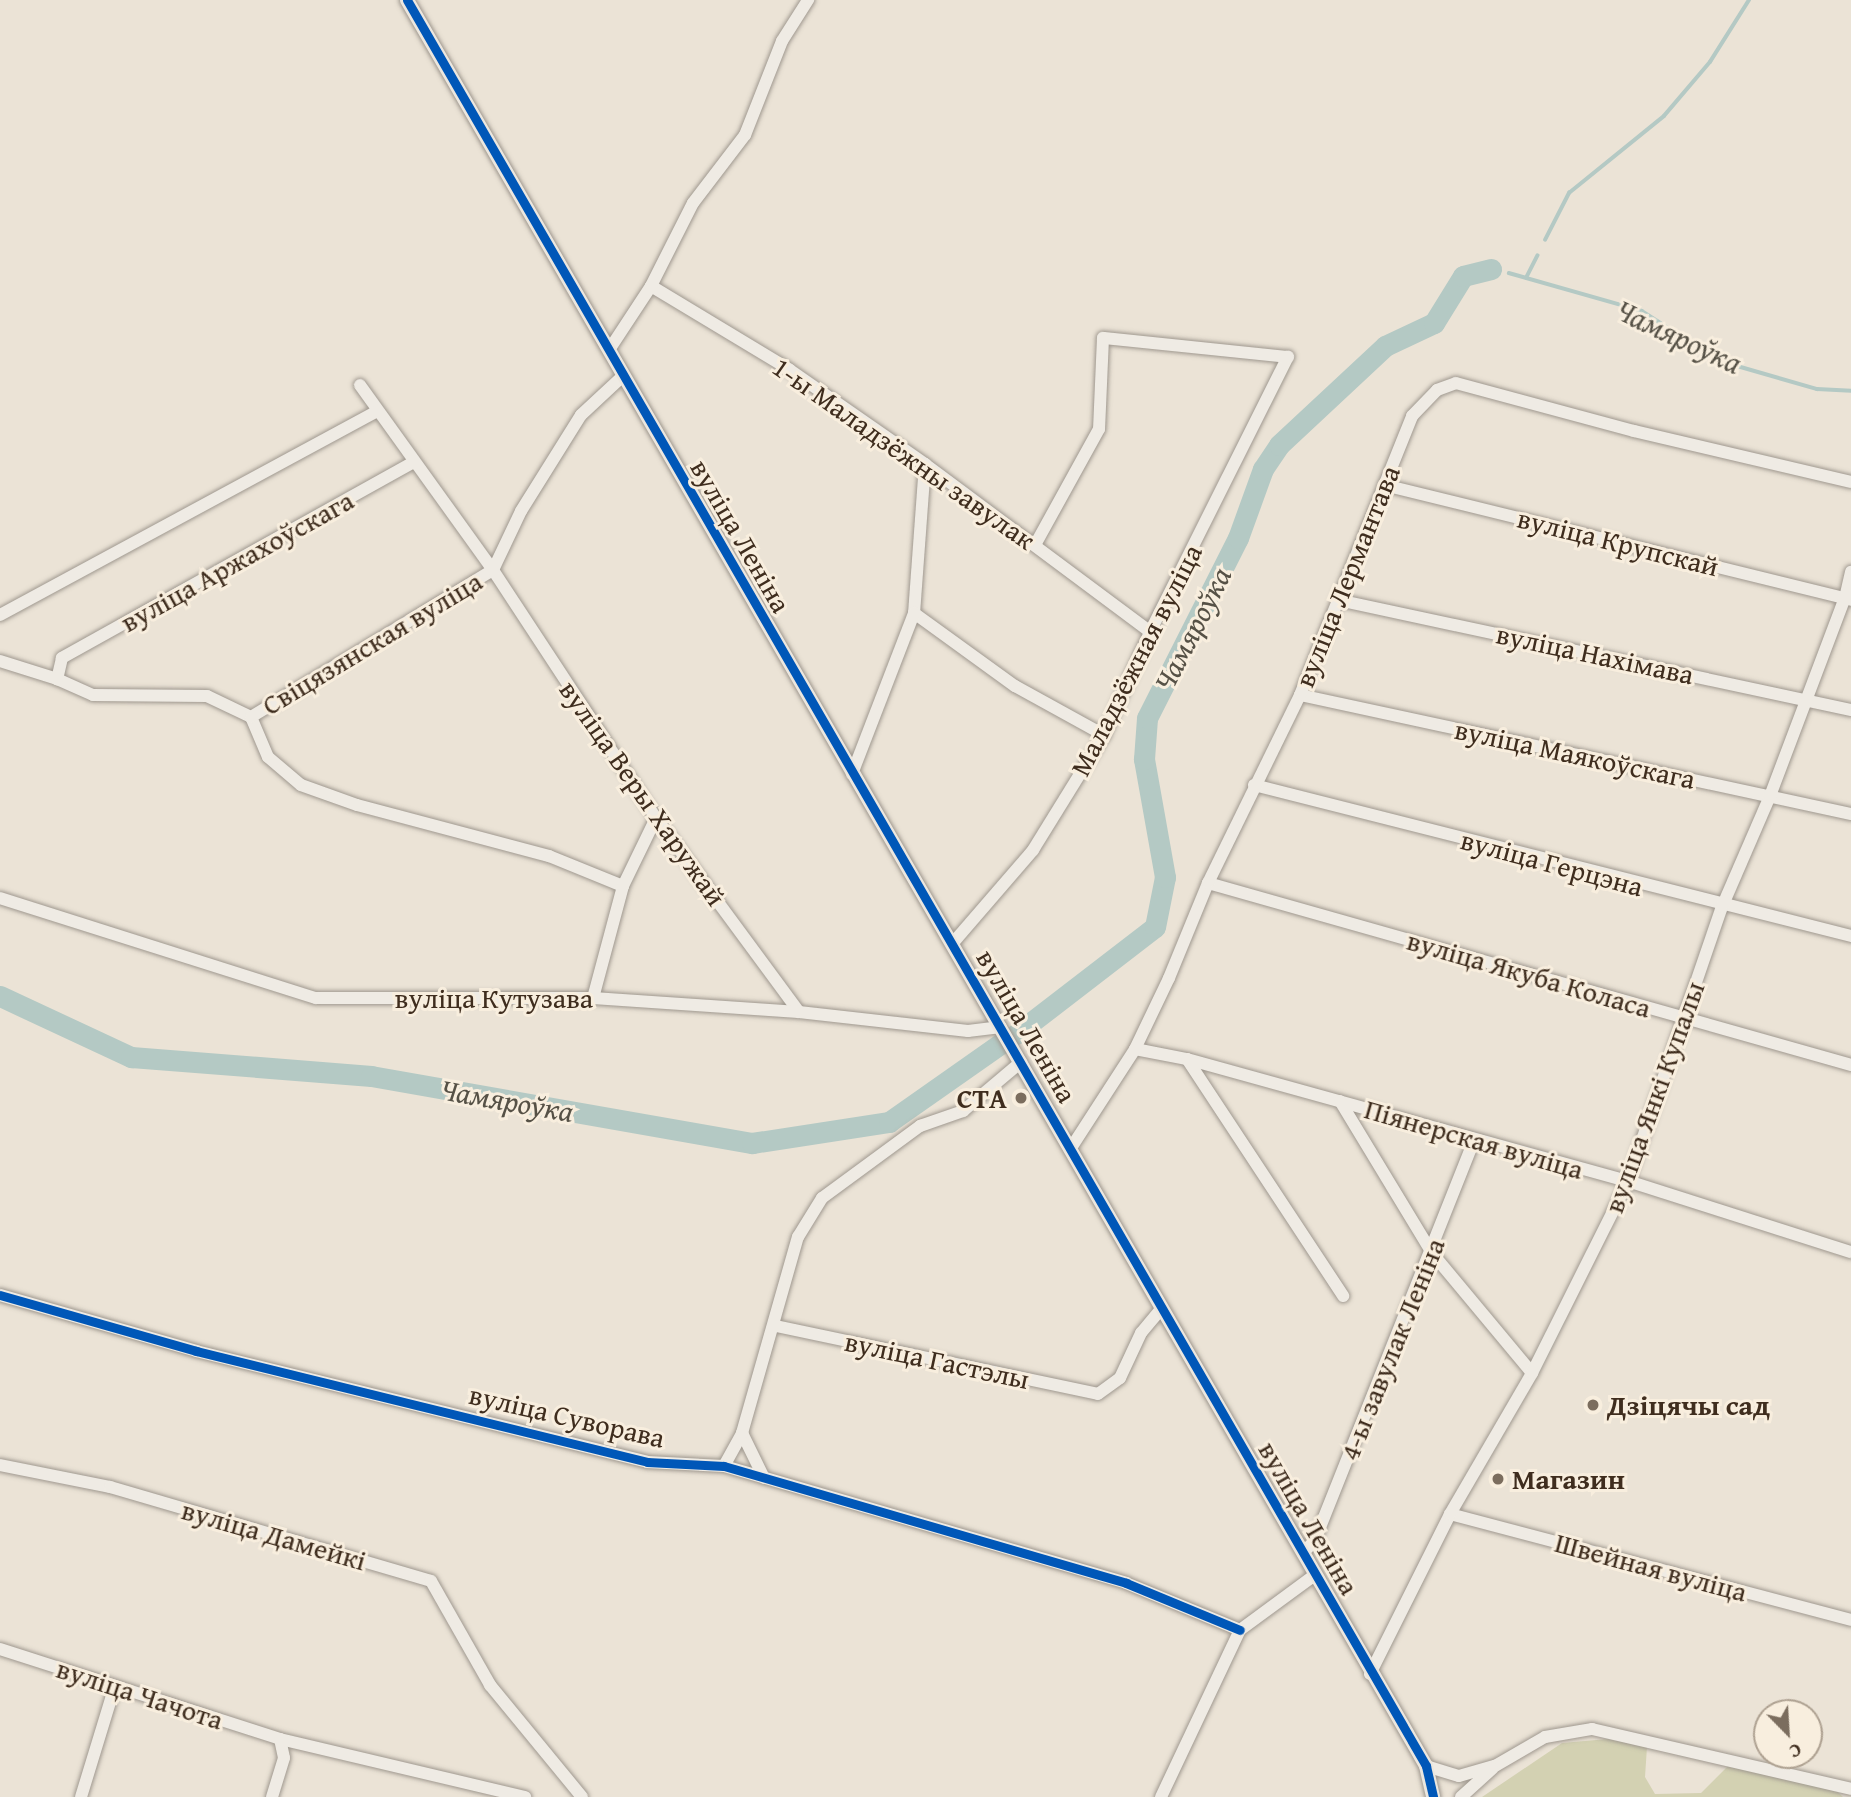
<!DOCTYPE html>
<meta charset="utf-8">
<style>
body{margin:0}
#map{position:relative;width:1851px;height:1797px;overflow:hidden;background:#ebe3d6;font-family:"Gentium Book Plus",serif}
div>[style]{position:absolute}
.green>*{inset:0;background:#d3d1b2}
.stream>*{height:3.5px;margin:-1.75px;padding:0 1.75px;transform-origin:1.75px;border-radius:1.75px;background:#b4c9c4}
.river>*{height:21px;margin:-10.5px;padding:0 10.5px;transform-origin:10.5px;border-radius:10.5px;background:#b4c9c4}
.roads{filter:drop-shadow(0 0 2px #9f988f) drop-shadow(0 0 2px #9f988f)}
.minor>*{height:12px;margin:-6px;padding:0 6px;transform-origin:6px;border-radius:6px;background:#efebe4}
.major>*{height:14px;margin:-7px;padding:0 7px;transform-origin:7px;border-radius:7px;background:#ece7df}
.cycleway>*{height:9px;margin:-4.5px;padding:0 4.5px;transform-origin:4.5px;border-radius:4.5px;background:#0057b8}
.dots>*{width:19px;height:19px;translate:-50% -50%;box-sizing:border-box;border:4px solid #f8eede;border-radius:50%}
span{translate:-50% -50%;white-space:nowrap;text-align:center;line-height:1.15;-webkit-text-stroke:6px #f8eede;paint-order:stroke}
.street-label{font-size:28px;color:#3f2d1e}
.poi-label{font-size:28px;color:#3f2d1e;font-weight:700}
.right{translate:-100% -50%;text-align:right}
.left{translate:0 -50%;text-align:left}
.water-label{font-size:30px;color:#565146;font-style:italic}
.north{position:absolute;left:1753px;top:1699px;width:70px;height:70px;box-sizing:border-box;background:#f8eede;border:2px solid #aea191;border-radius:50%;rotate:156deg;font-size:19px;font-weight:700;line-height:28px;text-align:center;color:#3f2d1e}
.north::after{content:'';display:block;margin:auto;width:24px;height:32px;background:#7b6d5e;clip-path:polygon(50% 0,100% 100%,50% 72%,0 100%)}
</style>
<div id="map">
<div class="green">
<div style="clip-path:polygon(1608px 1739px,1647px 1747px,1645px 1777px,1655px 1794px,1701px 1793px,1728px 1766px,1836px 1790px,1843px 1797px,1482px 1797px,1562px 1743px)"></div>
</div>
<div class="stream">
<div style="left:1545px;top:240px;width:53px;rotate:-62.9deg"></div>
<div style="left:1569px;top:193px;width:122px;rotate:-39deg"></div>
<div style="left:1664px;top:116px;width:71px;rotate:-49.6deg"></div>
<div style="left:1710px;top:62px;width:73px;rotate:-57.8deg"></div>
<div style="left:1509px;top:273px;width:138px;rotate:15.9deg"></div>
<div style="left:1642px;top:311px;width:93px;rotate:32.7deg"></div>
<div style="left:1720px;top:361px;width:101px;rotate:16.1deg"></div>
<div style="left:1817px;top:389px;width:34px;rotate:3deg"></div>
<div style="left:1526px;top:278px;width:25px;rotate:-63deg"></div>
</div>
<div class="river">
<div style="left:0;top:996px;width:145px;rotate:25deg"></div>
<div style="left:131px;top:1057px;width:241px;rotate:4.5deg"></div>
<div style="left:371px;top:1076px;width:387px;rotate:10deg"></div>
<div style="left:752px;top:1143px;width:139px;rotate:-8.7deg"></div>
<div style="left:889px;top:1122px;width:136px;rotate:-35.1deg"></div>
<div style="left:1016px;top:1034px;width:175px;rotate:-37.6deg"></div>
<div style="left:1155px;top:927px;width:51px;rotate:-78.7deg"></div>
<div style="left:1165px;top:877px;width:120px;rotate:-100.1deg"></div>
<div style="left:1144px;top:759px;width:41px;rotate:-85.8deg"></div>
<div style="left:1147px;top:718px;width:202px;rotate:-63.2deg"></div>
<div style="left:1238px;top:538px;width:73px;rotate:-70.1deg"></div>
<div style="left:1263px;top:469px;width:29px;rotate:-56deg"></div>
<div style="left:1279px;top:445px;width:145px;rotate:-43deg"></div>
<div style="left:1385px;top:346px;width:54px;rotate:-25.1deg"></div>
<div style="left:1434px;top:323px;width:55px;rotate:-58.3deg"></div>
<div style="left:1463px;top:276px;width:29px;rotate:-14deg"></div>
</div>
<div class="roads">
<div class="minor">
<div style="left:651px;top:286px;width:162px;rotate:31.1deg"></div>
<div style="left:790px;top:370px;width:165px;rotate:34.8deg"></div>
<div style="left:925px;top:464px;width:281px;rotate:36.7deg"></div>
<div style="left:609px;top:350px;width:77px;rotate:-56.7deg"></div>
<div style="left:651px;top:286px;width:93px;rotate:-63.2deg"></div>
<div style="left:693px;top:203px;width:86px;rotate:-52.6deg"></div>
<div style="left:745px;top:135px;width:101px;rotate:-68.5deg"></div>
<div style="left:782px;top:41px;width:49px;rotate:-57.6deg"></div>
<div style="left:360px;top:385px;width:228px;rotate:54.3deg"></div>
<div style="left:493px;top:570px;width:297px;rotate:56.7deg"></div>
<div style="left:656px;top:818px;width:241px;rotate:53.6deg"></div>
<div style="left:412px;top:463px;width:401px;rotate:150.9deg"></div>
<div style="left:62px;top:658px;width:22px;rotate:103deg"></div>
<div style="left:57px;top:679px;width:39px;rotate:24deg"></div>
<div style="left:93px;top:695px;width:114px;rotate:0.5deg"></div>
<div style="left:207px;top:696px;width:49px;rotate:25.5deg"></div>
<div style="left:251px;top:717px;width:43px;rotate:67deg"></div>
<div style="left:268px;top:757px;width:43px;rotate:40.3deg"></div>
<div style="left:301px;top:785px;width:59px;rotate:19.7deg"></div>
<div style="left:357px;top:805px;width:199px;rotate:14.9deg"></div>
<div style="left:549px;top:856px;width:80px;rotate:22.1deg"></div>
<div style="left:925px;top:464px;width:149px;rotate:94.2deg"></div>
<div style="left:914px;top:613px;width:125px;rotate:35.9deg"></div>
<div style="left:1015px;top:686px;width:102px;rotate:28.8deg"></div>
<div style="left:1384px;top:485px;width:481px;rotate:13.8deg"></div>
<div style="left:1338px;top:600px;width:525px;rotate:12.1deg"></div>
<div style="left:0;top:615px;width:429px;rotate:-28.4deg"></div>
<div style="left:0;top:661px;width:60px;rotate:17.5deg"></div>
<div style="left:1300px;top:695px;width:564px;rotate:12.19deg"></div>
<div style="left:251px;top:717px;width:283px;rotate:-31.3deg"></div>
<div style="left:493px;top:570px;width:65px;rotate:-64.6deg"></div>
<div style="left:521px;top:511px;width:113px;rotate:-58deg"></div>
<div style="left:581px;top:415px;width:57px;rotate:-42.9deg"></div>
<div style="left:852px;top:774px;width:173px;rotate:-68.9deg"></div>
<div style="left:1254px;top:785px;width:616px;rotate:14.19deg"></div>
<div style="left:1208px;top:883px;width:668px;rotate:15.8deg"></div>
<div style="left:0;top:898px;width:331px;rotate:17.6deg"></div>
<div style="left:316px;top:998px;width:277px"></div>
<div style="left:593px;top:998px;width:206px;rotate:3.9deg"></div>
<div style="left:799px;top:1012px;width:170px;rotate:6.4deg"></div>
<div style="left:968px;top:1031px;width:33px;rotate:-7deg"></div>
<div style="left:952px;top:944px;width:124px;rotate:-49.2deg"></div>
<div style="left:1033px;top:850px;width:135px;rotate:-58.3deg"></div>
<div style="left:1104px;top:735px;width:113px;rotate:-65.9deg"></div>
<div style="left:1150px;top:632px;width:308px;rotate:-63.4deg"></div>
<div style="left:1288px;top:357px;width:186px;rotate:-174.1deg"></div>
<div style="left:1103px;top:338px;width:91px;rotate:92.5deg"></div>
<div style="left:1099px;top:429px;width:132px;rotate:118.9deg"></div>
<div style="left:593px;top:998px;width:116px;rotate:-75deg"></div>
<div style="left:623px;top:886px;width:76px;rotate:-64.1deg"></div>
<div style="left:1135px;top:1049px;width:53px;rotate:10.9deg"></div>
<div style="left:1187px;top:1059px;width:458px;rotate:15.5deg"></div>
<div style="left:1628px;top:1181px;width:234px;rotate:17.7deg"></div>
<div style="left:1187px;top:1059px;width:284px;rotate:56.6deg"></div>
<div style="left:1340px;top:1101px;width:178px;rotate:58.8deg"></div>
<div style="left:1432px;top:1253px;width:156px;rotate:50.2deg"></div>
<div style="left:1071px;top:1148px;width:118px;rotate:-57.1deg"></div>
<div style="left:1135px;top:1049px;width:79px;rotate:-64.4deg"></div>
<div style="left:1169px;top:978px;width:103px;rotate:-67.7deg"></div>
<div style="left:1208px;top:883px;width:209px;rotate:-63.9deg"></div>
<div style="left:1300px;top:695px;width:301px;rotate:-68.1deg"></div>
<div style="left:1412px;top:416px;width:36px;rotate:-46deg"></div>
<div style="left:1437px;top:390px;width:20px;rotate:-20deg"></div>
<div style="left:1456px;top:383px;width:184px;rotate:15.1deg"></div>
<div style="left:1634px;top:431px;width:223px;rotate:13.2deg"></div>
<div style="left:0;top:1295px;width:204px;rotate:15.9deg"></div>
<div style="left:196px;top:1351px;width:464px;rotate:13.8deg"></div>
<div style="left:647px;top:1462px;width:77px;rotate:3deg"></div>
<div style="left:724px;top:1466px;width:419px;rotate:16.2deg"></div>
<div style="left:1126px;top:1583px;width:123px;rotate:22.4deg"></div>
<div style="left:776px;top:1326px;width:329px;rotate:11.9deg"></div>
<div style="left:1098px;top:1394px;width:27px;rotate:-36deg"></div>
<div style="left:1120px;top:1378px;width:50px;rotate:-65deg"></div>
<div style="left:1141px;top:1333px;width:33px;rotate:-50deg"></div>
<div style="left:742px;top:1433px;width:50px;rotate:63.9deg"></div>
<div style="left:0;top:1465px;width:112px;rotate:11.3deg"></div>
<div style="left:110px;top:1487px;width:334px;rotate:16.3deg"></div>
<div style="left:431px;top:1581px;width:120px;rotate:60.4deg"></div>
<div style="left:490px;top:1685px;width:145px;rotate:50.6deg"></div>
<div style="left:724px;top:1466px;width:38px;rotate:-61deg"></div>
<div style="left:742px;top:1433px;width:204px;rotate:-74.1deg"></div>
<div style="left:798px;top:1237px;width:46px;rotate:-58.4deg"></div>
<div style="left:822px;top:1198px;width:122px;rotate:-36.3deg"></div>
<div style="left:920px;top:1126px;width:46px;rotate:-19.2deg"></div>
<div style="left:963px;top:1111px;width:76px;rotate:-40.2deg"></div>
<div style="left:1450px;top:1514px;width:415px;rotate:14.8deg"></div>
<div style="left:1303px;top:1553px;width:18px;rotate:-47deg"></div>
<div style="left:1315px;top:1540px;width:430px;rotate:-68.3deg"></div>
<div style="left:0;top:1649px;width:294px;rotate:17.8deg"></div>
<div style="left:280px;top:1739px;width:19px;rotate:78deg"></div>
<div style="left:284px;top:1758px;width:41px;rotate:107.1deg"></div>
<div style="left:1370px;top:1674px;width:179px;rotate:-63.4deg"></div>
<div style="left:1450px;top:1514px;width:163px;rotate:-59.8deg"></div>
<div style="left:1532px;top:1373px;width:215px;rotate:-63.4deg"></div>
<div style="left:1628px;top:1181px;width:290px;rotate:-71.1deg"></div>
<div style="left:1722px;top:907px;width:121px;rotate:-66.6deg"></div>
<div style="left:1770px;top:796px;width:212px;rotate:-69.3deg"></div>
<div style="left:1845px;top:598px;width:27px;rotate:-77deg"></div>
<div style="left:280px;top:1739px;width:252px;rotate:13.3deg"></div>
<div style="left:1426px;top:1766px;width:34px;rotate:17deg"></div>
<div style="left:1459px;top:1776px;width:37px;rotate:-16deg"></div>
<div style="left:1495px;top:1766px;width:58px;rotate:-30.1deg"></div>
<div style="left:1545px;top:1737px;width:48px;rotate:-9.7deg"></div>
<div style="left:1592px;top:1729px;width:266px;rotate:13deg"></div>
<div style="left:81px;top:1797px;width:116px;rotate:-73deg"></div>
<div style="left:1161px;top:1797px;width:185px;rotate:-64.7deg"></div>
<div style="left:1240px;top:1630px;width:93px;rotate:-36.3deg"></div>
<div style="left:1461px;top:1797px;width:42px;rotate:-42.1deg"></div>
</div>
<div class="major">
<div style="left:407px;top:0;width:2039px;rotate:60.01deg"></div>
<div style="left:1426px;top:1766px;width:32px;rotate:77deg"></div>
</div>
</div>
<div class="cycleway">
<div style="left:407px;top:0;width:2039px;rotate:60.01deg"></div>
<div style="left:1426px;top:1766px;width:32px;rotate:77deg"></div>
<div style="left:0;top:1295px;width:204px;rotate:15.9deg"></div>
<div style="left:196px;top:1351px;width:464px;rotate:13.8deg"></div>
<div style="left:647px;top:1462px;width:77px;rotate:3deg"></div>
<div style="left:724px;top:1466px;width:419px;rotate:16.2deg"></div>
<div style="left:1126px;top:1583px;width:123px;rotate:22.4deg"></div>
</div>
<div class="dots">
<div style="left:1021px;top:1098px;background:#7b6d5e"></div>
<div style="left:1593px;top:1405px;background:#7b6d5e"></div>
<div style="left:1498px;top:1479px;background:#7b6d5e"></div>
</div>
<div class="street-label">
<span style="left:904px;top:453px;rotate:35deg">1-ы Маладзёжны завулак</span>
<span style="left:741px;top:536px;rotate:60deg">вуліца Леніна</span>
<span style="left:1618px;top:542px;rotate:14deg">вуліца Крупскай</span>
<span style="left:237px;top:561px;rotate:-29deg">вуліца Аржахоўскага</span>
<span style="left:1347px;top:576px;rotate:-68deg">вуліца Лермантава</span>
<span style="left:372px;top:643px;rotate:-31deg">Свіцязянская вуліца</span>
<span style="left:1595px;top:654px;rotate:12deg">вуліца Нахімава</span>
<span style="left:1136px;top:660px;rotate:-63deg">Маладзёжная вуліца</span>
<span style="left:1575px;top:754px;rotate:12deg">вуліца Маякоўскага</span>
<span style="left:643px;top:793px;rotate:55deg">вуліца Веры Харужай</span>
<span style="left:1552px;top:863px;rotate:15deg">вуліца Герцэна</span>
<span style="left:1529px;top:974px;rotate:16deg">вуліца Якуба Коласа</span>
<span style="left:494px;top:998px">вуліца Кутузава</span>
<span style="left:1027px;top:1026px;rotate:60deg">вуліца Леніна</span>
<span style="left:1654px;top:1097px;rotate:-70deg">вуліца Янкі Купалы</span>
<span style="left:1474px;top:1139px;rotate:16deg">Піянерская вуліца</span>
<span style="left:1392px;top:1349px;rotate:-68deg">4-ы завулак Леніна</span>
<span style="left:937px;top:1360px;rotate:12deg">вуліца Гастэлы</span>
<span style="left:567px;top:1416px;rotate:13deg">вуліца Суворава</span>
<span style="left:1309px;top:1518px;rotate:60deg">вуліца Леніна</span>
<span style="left:274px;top:1535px;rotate:16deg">вуліца Дамейкі</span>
<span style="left:1651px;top:1567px;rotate:15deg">Швейная вуліца</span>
<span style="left:140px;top:1694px;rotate:18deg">вуліца Чачота</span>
</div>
<div class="poi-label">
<span class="right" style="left:1007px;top:1098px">СТА</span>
<span class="left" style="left:1607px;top:1405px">Дзіцячы сад</span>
<span class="left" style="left:1512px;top:1479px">Магазин</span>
</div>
<div class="water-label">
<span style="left:1679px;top:336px;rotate:25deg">Чамяроўка</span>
<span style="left:1192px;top:629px;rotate:-63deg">Чамяроўка</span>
<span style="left:507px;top:1100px;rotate:10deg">Чамяроўка</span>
</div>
<div class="north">С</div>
</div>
